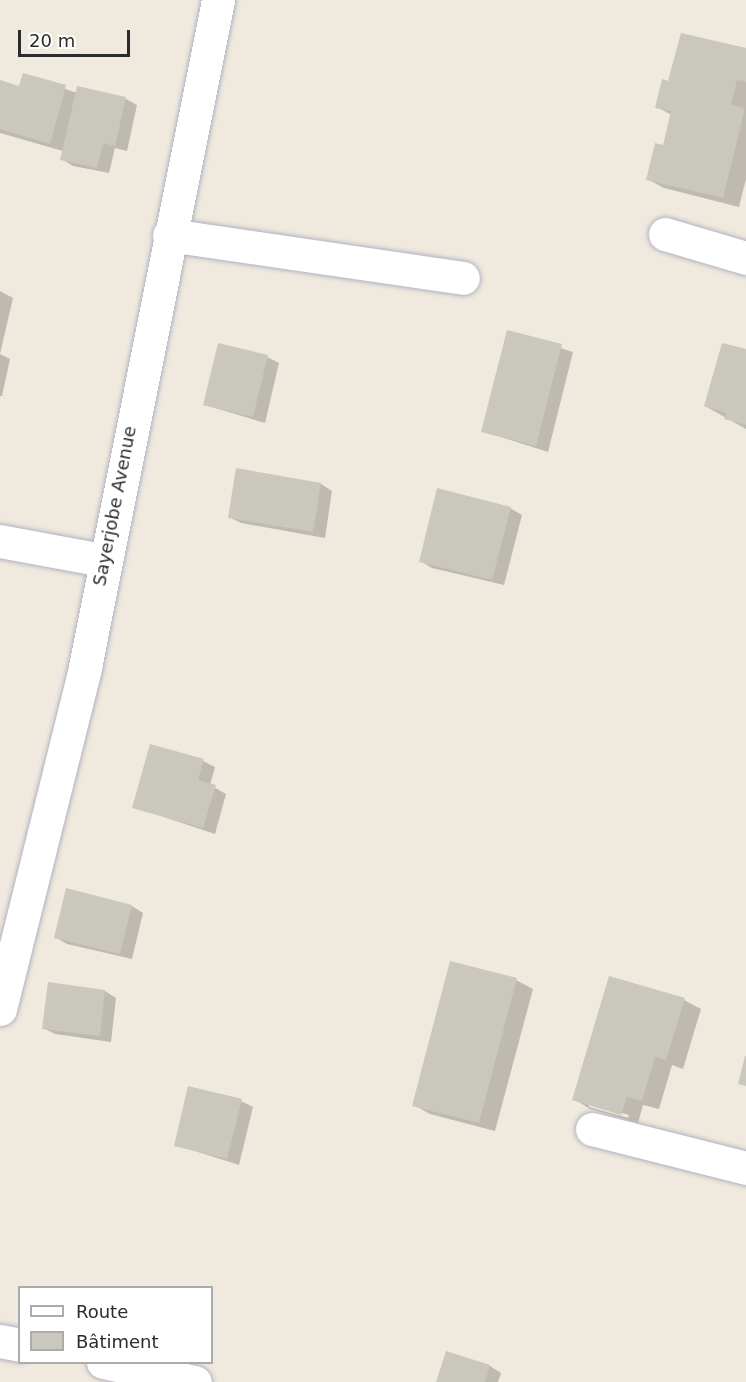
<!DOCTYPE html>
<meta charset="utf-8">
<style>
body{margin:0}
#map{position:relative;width:746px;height:1382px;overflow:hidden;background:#efe9de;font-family:"DejaVu Sans",sans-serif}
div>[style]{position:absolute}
.shadow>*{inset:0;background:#0003}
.building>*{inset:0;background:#cac7bc}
.roads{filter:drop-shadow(0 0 2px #b2b2c1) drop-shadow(0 0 2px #b2b2c1)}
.minor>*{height:33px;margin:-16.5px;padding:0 16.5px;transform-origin:16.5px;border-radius:16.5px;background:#fff}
span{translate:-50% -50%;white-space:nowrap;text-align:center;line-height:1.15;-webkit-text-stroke:4.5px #fff;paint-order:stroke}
.street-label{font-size:18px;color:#2c2c2c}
.legend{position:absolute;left:18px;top:1286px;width:195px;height:78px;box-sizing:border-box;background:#fff;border:2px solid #ababab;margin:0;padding:8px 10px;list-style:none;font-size:18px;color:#2c2c2c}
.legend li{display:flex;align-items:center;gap:12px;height:30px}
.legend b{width:30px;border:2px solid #ababab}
.scale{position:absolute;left:18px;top:30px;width:112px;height:27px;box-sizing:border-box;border:3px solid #2c2c2c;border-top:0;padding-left:8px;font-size:18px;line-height:21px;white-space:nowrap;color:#2c2c2c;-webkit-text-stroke:4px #fff;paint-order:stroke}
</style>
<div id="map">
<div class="shadow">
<div style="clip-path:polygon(746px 50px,746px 179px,739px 207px,664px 188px,647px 179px,664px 147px,672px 115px,657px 107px,670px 82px)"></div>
<div style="clip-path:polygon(24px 75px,77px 93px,78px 88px,126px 99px,137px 105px,127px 151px,115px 148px,109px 173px,73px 166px,62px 159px,63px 151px,0 133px,0 82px,20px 88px)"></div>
<div style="clip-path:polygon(0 291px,13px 298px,0 354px,10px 359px,2px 396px,0 396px)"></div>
<div style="clip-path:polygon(508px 332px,573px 352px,548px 452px,482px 431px)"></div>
<div style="clip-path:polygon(746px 351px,746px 429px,705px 406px)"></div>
<div style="clip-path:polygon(267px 357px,279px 363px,265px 423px,205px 405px)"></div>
<div style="clip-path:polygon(237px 470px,321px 484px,332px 491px,325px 538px,241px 523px,229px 517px)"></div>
<div style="clip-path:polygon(510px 508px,522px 515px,504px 585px,432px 568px,420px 561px)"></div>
<div style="clip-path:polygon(203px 761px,215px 767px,210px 785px,226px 794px,215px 834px,134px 807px)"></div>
<div style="clip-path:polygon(132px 906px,143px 913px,132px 959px,67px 944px,55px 937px)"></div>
<div style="clip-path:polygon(516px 980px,533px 989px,495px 1131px,430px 1114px,414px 1105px)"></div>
<div style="clip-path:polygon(105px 991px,116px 998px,111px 1042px,55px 1034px,43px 1028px)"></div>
<div style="clip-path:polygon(evenodd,684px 1000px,701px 1009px,683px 1069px,672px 1065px,659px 1109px,643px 1105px,638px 1123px,590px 1109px,574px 1099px,684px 1000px,589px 1104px,629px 1115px,628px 1118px,589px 1107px,589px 1104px)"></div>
<div style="clip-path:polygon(241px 1101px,253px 1107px,239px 1165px,176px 1145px)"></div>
<div style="clip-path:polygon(447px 1353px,490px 1366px,501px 1373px,498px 1382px,438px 1382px)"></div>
</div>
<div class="building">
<div style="clip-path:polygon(681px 33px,746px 48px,746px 82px,737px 80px,731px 105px,745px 108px,723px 198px,646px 180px,655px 143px,663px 145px,671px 111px,655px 108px,662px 79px,668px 81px)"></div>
<div style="clip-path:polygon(23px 73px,66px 85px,50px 144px,0 129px,0 80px,19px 86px)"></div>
<div style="clip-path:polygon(77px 86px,126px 97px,115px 146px,103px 143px,97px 168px,60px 160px)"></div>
<div style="clip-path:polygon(507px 330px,562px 344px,536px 446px,481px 432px)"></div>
<div style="clip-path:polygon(218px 343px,268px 355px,253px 417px,203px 405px)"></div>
<div style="clip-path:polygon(722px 343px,746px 349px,746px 425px,724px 419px,726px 413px,704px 406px)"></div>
<div style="clip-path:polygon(236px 468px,321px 483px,313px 532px,228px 518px)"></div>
<div style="clip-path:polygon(437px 488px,511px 507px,492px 580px,419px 562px)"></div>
<div style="clip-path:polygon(150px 744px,204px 759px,198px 780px,216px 785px,203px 828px,132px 808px)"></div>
<div style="clip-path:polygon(66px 888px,132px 905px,120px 954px,54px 938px)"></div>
<div style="clip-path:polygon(450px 961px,517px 978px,479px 1123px,412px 1106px)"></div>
<div style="clip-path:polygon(609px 976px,685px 998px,666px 1060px,655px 1057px,642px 1101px,627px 1097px,621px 1115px,572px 1100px)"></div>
<div style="clip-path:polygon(48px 982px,105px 990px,100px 1036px,42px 1029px)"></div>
<div style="clip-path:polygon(745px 1056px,746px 1056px,746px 1086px,738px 1084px)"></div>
<div style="clip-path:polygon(188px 1086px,242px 1099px,227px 1159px,174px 1146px)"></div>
<div style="clip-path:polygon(446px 1351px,490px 1365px,485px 1382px,436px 1382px)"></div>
</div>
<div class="roads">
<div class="minor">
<div style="left:665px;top:234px;width:84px;rotate:16.5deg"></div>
<div style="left:169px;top:235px;width:297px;rotate:8.3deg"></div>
<div style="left:0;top:541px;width:105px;rotate:10.5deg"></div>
<div style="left:0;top:1009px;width:352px;rotate:-76deg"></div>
<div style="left:85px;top:667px;width:680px;rotate:-78.72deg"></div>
<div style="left:592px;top:1129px;width:159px;rotate:14.2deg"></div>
<div style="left:0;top:1341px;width:20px;rotate:11deg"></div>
<div style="left:103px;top:1362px;width:94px;rotate:12.3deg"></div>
</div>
</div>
<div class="street-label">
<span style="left:115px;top:506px;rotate:-79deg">Sayerjobe Avenue</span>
</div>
<ul class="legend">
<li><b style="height:8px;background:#fff"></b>Route</li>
<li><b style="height:16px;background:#cac7bc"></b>Bâtiment</li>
</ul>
<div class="scale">20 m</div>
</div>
